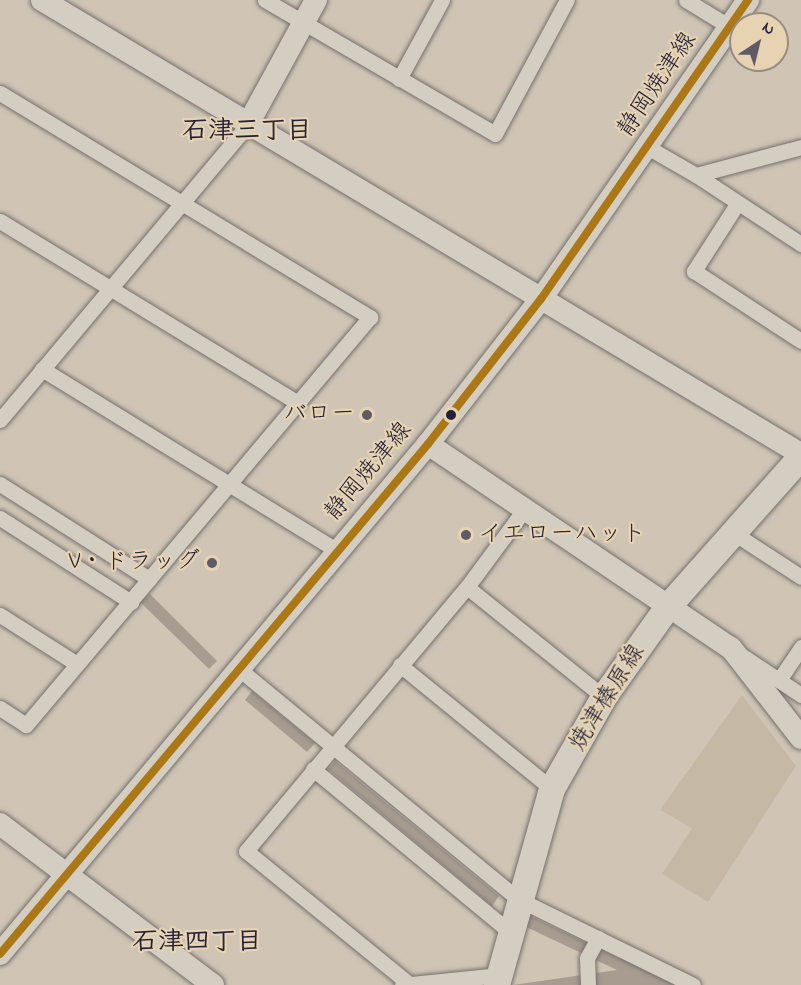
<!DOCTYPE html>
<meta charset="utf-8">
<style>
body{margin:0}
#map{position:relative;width:801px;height:985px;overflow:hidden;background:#d0c5b5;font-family:"Indie Flower","Klee One",sans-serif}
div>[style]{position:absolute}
.green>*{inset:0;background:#c5b8a4}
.water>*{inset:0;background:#a89c91}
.roads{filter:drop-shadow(0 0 2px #75706e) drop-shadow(0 0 2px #75706e)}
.street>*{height:15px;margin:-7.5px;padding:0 7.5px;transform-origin:7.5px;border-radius:7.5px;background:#d4cdc1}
.secondary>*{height:22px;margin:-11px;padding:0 11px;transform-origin:11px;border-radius:11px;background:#d4cdc1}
.primary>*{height:26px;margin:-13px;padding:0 13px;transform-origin:13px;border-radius:13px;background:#d4cdc1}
.bus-1>*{height:8px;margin:-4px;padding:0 4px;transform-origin:4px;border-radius:4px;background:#ac7815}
.dots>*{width:16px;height:16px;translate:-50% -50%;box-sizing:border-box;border:3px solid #e7d3b1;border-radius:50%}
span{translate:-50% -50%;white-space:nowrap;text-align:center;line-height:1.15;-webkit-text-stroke:4.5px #e7d3b1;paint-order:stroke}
.street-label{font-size:24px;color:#22223b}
.poi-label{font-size:24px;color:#22223b}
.right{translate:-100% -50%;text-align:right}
.left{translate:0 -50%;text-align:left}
.neighbourhood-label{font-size:26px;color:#22223b;font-weight:700}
.north{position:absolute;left:729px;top:12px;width:60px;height:60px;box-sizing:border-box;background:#e7d3b1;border:2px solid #988c82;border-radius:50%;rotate:35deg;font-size:16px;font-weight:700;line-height:24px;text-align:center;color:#22223b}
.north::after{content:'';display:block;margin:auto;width:21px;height:27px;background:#5f5b66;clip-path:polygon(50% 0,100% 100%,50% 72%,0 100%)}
</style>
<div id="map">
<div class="green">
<div style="clip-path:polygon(742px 695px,796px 766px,708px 902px,662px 874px,692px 828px,660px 810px)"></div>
</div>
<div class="water">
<div style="clip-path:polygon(150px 594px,217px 661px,209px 669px,140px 602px)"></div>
<div style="clip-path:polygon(252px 691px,315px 743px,307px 752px,245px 700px)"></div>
<div style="clip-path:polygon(335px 761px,499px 896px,492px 906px,328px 769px)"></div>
<div style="clip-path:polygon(530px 916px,621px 959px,624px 955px,683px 985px,513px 985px,617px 970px,524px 926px)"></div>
</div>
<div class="roads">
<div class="street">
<div style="left:265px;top:0;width:266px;rotate:30.2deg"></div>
<div style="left:495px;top:134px;width:152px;rotate:-61.8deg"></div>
<div style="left:686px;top:0;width:52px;rotate:31.5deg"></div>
<div style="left:399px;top:79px;width:90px;rotate:-61.4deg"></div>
<div style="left:0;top:93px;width:433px;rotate:31.2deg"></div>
<div style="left:370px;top:317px;width:534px;rotate:130.14deg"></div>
<div style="left:26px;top:725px;width:31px;rotate:-147deg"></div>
<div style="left:649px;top:148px;width:54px;rotate:29.9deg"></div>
<div style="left:696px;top:175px;width:109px;rotate:-14.9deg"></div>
<div style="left:696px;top:175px;width:126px;rotate:33.3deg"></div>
<div style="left:737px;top:204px;width:80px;rotate:122.7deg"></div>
<div style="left:694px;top:271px;width:128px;rotate:33.2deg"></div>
<div style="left:0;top:221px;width:347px;rotate:31.4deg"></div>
<div style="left:42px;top:369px;width:347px;rotate:31.6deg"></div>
<div style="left:0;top:420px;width:384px;rotate:-50deg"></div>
<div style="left:0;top:484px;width:177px;rotate:32.5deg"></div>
<div style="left:0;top:518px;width:156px;rotate:32.7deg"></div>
<div style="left:732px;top:532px;width:82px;rotate:33.1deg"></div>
<div style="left:467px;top:587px;width:176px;rotate:38.8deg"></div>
<div style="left:0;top:615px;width:91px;rotate:32.5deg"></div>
<div style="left:744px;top:657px;width:69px;rotate:33.7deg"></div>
<div style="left:400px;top:665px;width:196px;rotate:39.2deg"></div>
<div style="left:239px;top:669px;width:362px;rotate:39.5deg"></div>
<div style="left:518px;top:899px;width:195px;rotate:26.2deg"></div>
<div style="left:779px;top:680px;width:40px;rotate:-56deg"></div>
<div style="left:313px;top:769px;width:256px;rotate:39.6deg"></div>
<div style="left:408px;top:983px;width:209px;rotate:-140.8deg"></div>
<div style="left:246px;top:851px;width:344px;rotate:-50.1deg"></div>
<div style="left:467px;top:587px;width:96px;rotate:-53.5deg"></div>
<div style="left:402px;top:985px;width:98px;rotate:-5.9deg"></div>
<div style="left:588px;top:985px;width:27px;rotate:-92deg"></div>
<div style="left:587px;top:958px;width:23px;rotate:-61deg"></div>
</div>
<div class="secondary">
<div style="left:42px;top:0;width:884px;rotate:30.89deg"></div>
<div style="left:247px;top:126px;width:144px;rotate:-61.3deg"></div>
<div style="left:428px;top:444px;width:365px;rotate:34deg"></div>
<div style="left:731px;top:648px;width:114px;rotate:52.1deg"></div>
<div style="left:0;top:824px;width:267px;rotate:37.1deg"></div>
<div style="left:0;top:954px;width:666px;rotate:-50deg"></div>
<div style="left:428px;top:444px;width:184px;rotate:-52.1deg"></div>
<div style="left:541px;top:299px;width:364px;rotate:-55.3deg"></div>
</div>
<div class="primary">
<div style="left:497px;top:985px;width:204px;rotate:-74.3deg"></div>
<div style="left:552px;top:789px;width:106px;rotate:-60.5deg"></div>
<div style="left:604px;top:697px;width:110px;rotate:-54.6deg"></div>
<div style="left:668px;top:607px;width:200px;rotate:-48.4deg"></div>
</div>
</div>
<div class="bus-1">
<div style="left:0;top:954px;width:666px;rotate:-50deg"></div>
<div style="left:428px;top:444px;width:184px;rotate:-52.1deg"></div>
<div style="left:541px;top:299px;width:364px;rotate:-55.3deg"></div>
</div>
<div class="dots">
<div style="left:367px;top:415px;background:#5f5b66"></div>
<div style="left:451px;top:415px;background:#22223b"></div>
<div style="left:466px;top:535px;background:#5f5b66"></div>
<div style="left:212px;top:563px;background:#5f5b66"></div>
</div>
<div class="street-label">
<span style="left:658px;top:85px;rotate:-56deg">静岡焼津線</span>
<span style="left:369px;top:472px;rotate:-50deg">静岡焼津線</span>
<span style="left:608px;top:698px;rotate:-58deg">焼津榛原線</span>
</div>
<div class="poi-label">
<span class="right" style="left:355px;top:415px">バロー</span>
<span class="left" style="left:478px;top:535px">イエローハット</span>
<span class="right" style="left:200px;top:563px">V・ドラッグ</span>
</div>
<div class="neighbourhood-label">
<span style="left:247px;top:133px">石津三丁目</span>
<span style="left:197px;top:944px">石津四丁目</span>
</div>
<div class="north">N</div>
</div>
